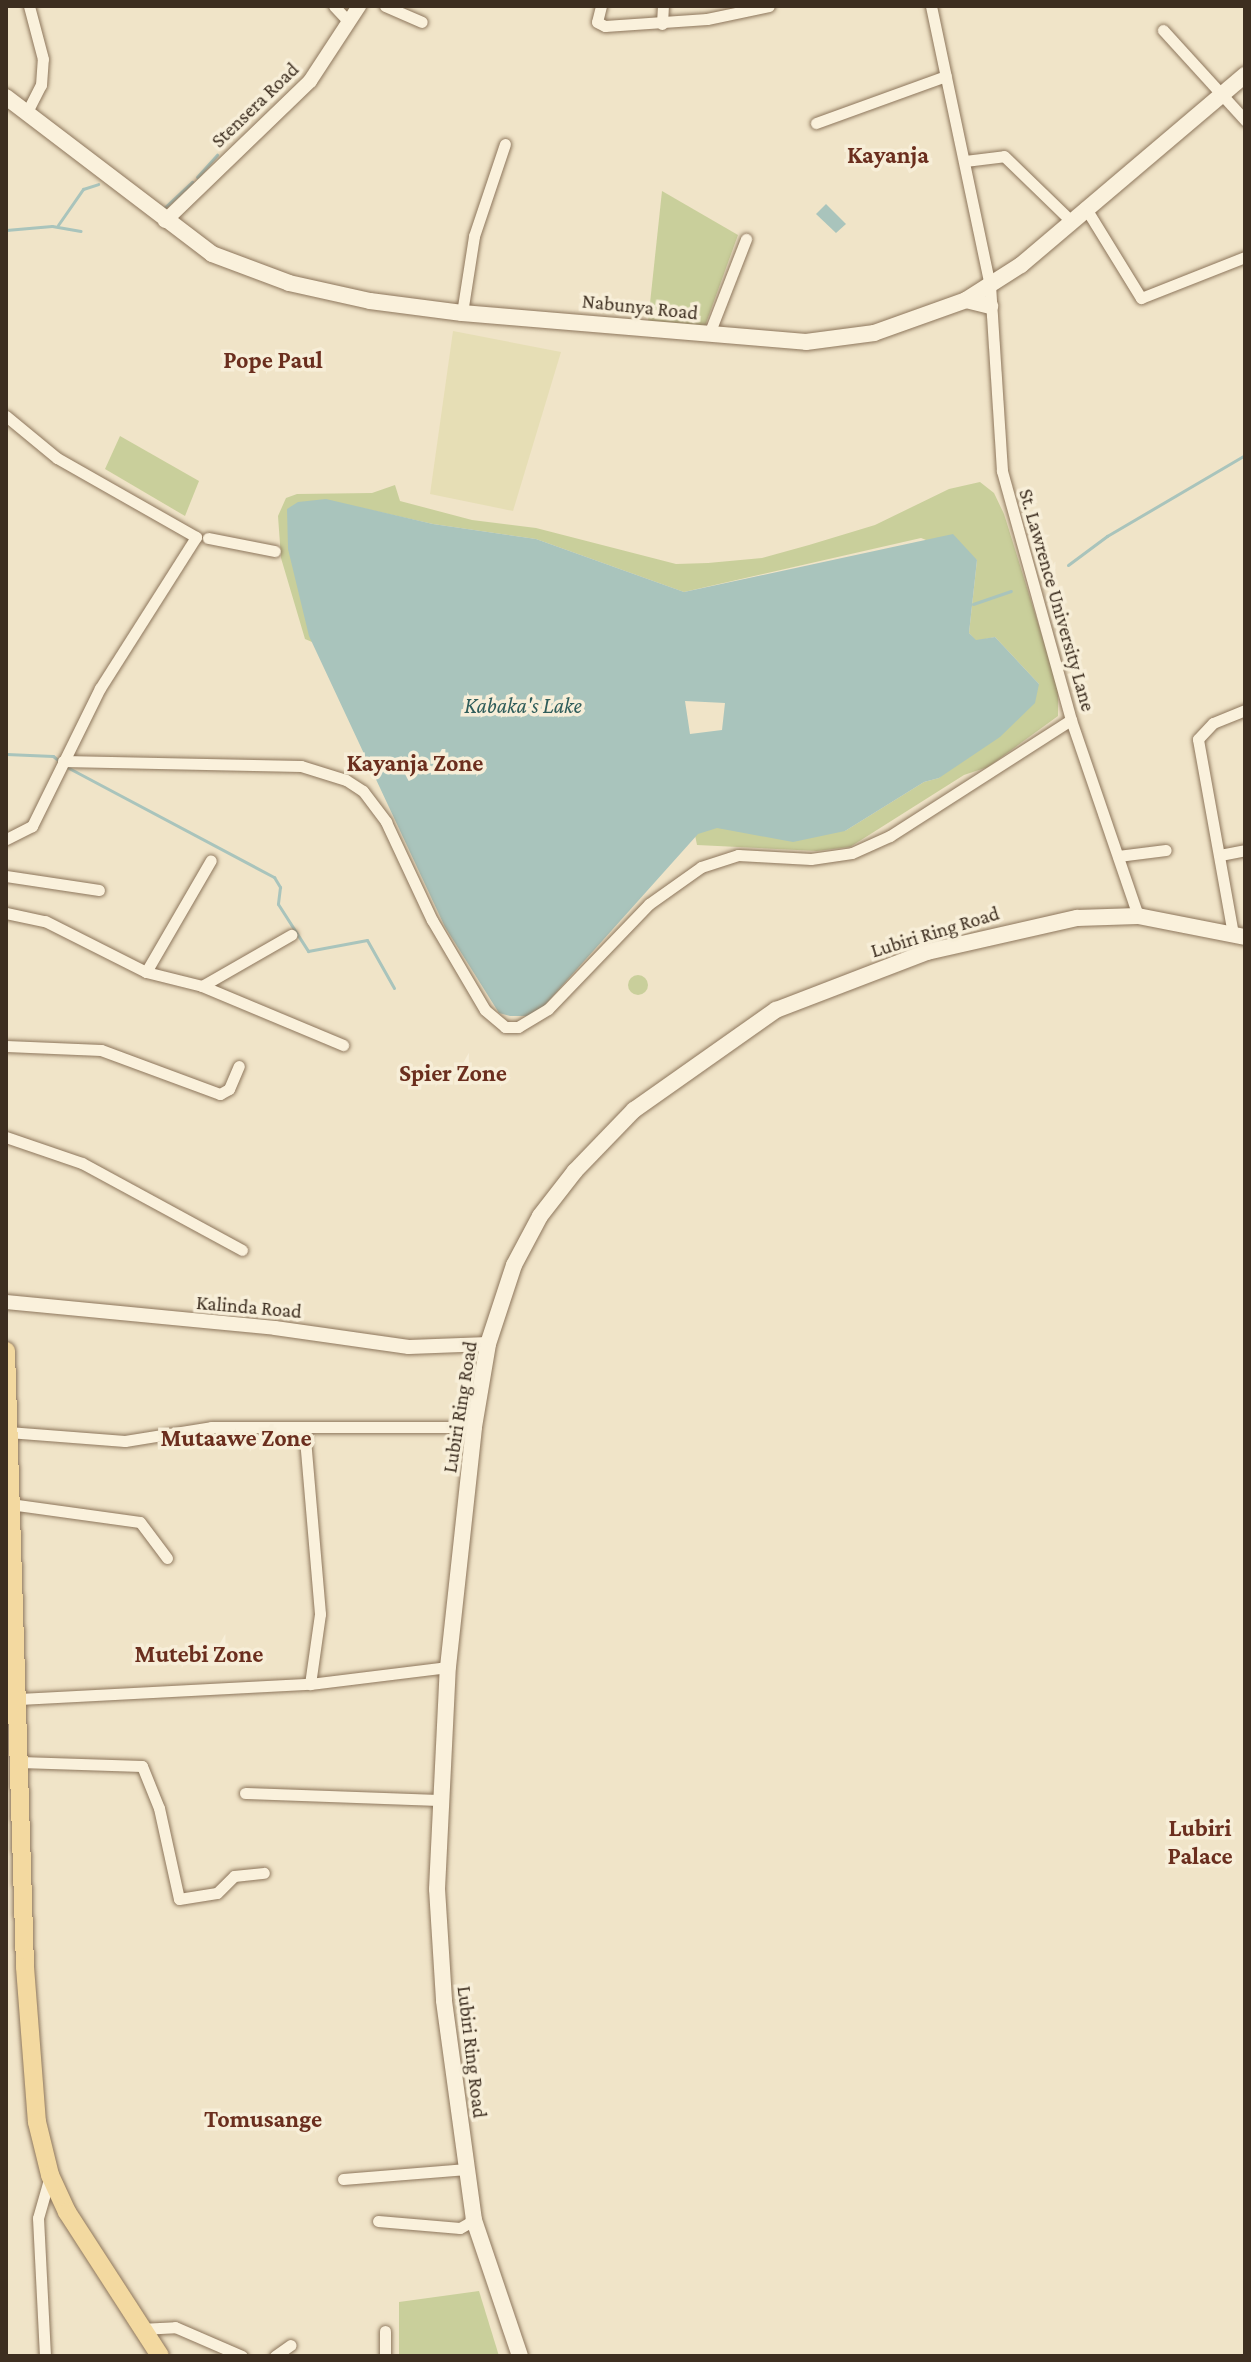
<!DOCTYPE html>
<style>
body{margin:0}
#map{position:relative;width:1251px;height:2362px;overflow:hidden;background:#f0e4c8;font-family:"Crimson Pro",serif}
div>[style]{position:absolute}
.farmland>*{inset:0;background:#e6deb5}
.green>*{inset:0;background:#c9cf9b}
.round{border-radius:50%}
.water>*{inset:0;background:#a9c4bc}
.stream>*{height:3px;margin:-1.5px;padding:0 1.5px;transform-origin:1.5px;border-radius:1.5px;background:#a9c4bc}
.roads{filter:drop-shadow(0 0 2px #8d765c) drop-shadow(0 0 2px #8d765c)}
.minor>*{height:11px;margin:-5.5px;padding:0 5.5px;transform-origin:5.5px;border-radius:5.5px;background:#faf1dc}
.tertiary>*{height:14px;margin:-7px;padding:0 7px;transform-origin:7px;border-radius:7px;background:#faf1dc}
.secondary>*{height:16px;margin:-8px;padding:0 8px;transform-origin:8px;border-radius:8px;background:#faf1dc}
.primary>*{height:18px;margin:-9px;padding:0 9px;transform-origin:9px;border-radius:9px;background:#f3d9a0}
span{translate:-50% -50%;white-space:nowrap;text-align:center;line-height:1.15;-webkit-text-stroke:7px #f7eed8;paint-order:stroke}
.street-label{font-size:20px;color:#3d2e20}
.water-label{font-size:22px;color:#2f5d5a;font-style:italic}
.quarter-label{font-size:24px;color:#6b2e1e;font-weight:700}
.frame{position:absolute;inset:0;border:8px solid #3d2e20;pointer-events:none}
</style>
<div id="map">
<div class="farmland">
<div style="clip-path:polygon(453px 331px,561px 352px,513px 511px,430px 494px)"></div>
</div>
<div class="green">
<div style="clip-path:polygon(662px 191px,738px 235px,705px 326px,648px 322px)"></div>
<div style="clip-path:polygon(120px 436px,199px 481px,185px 516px,105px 469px)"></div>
<div style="clip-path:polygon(980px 482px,994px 493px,1004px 514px,1058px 687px,1058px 716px,988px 767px,964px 775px,850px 847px,817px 851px,697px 845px,693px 825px,845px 831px,924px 782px,939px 778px,1039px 684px,995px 637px,976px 641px,969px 633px,977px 560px,921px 538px,684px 592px,536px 539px,433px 524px,326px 500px,312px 642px,305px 639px,281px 558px,278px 516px,286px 498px,297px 494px,372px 493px,395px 485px,400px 501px,472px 520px,536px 528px,676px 564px,708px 563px,762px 558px,809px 545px,875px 525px,949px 489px)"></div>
<div class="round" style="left:628px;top:975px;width:20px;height:20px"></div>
<div style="clip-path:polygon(479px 2291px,499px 2356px,399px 2356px,399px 2302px)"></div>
</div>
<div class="water">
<div style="clip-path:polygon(826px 204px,846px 224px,836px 233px,816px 214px)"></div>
<div style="clip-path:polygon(evenodd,326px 499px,433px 524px,536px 539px,684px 592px,953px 534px,977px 560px,969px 633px,976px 640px,995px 637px,1039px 684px,1035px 703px,1000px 737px,939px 778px,924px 782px,845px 831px,793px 842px,717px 828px,698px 834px,535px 1016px,510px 1016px,499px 1013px,445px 927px,309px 636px,288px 549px,287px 509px,298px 502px,326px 499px,685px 701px,725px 703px,722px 730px,690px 734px,685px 701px)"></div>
</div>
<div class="stream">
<div style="left:197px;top:177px;width:30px;rotate:-48deg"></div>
<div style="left:163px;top:209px;width:40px;rotate:-43deg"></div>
<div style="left:58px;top:225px;width:44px;rotate:-55.2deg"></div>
<div style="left:83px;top:189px;width:16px;rotate:-18deg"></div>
<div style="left:6px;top:230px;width:46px;rotate:-5deg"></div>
<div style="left:52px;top:226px;width:29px;rotate:10deg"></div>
<div style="left:1068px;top:565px;width:49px;rotate:-36.6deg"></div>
<div style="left:1107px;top:536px;width:160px;rotate:-30.4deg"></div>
<div style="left:973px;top:604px;width:40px;rotate:-18.9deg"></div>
<div style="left:6px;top:754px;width:47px;rotate:2.4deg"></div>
<div style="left:53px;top:756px;width:8px;rotate:40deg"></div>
<div style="left:65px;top:766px;width:237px;rotate:28deg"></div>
<div style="left:274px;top:877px;width:12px;rotate:59deg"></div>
<div style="left:280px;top:887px;width:17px;rotate:97deg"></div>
<div style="left:278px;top:904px;width:56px;rotate:57.4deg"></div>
<div style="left:308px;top:951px;width:60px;rotate:-10.6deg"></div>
<div style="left:367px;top:940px;width:55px;rotate:60.6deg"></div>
</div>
<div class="roads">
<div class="minor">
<div style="left:334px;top:6px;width:22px;rotate:47deg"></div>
<div style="left:385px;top:6px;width:40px;rotate:23.4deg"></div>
<div style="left:601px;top:6px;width:16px;rotate:104deg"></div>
<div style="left:597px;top:22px;width:9px;rotate:27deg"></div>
<div style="left:605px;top:26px;width:102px;rotate:-3.9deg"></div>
<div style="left:707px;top:19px;width:63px;rotate:-11.8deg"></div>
<div style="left:931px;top:6px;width:285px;rotate:78.1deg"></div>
<div style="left:990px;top:285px;width:186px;rotate:86.3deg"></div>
<div style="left:1002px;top:471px;width:258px;rotate:74.5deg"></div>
<div style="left:1071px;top:720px;width:207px;rotate:71.1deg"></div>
<div style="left:662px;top:24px;width:18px;rotate:-87deg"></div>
<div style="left:1163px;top:30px;width:122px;rotate:47.7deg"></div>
<div style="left:28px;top:110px;width:28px;rotate:-63deg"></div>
<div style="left:41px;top:85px;width:26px;rotate:-86deg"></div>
<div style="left:43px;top:59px;width:55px;rotate:-104.8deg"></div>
<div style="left:816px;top:123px;width:138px;rotate:-19.9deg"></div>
<div style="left:965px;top:161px;width:39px;rotate:-7deg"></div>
<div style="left:1004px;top:156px;width:93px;rotate:44.1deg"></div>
<div style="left:1085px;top:207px;width:107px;rotate:58.4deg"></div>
<div style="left:1141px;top:298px;width:112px;rotate:-21.5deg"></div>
<div style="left:462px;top:313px;width:78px;rotate:-81.1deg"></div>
<div style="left:474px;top:236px;width:97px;rotate:-71.4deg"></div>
<div style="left:709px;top:334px;width:102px;rotate:-68.7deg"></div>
<div style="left:6px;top:416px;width:66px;rotate:39.5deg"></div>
<div style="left:57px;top:458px;width:160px;rotate:29.6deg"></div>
<div style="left:196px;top:537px;width:179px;rotate:122.4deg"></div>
<div style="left:100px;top:688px;width:154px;rotate:116.2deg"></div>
<div style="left:32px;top:826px;width:29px;rotate:153deg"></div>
<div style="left:208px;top:538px;width:68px;rotate:11deg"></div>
<div style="left:63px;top:761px;width:238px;rotate:1.2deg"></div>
<div style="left:301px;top:766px;width:47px;rotate:17.3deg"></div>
<div style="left:346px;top:780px;width:20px;rotate:33deg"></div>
<div style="left:363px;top:791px;width:39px;rotate:53deg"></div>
<div style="left:386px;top:822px;width:108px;rotate:64.9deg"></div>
<div style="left:432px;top:920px;width:104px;rotate:59.5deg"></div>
<div style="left:485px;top:1010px;width:26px;rotate:40deg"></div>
<div style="left:505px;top:1027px;width:13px"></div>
<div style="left:518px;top:1027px;width:35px;rotate:-31deg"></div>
<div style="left:548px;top:1009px;width:146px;rotate:-46.1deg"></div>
<div style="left:649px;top:904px;width:64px;rotate:-35.4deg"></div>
<div style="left:701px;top:867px;width:39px;rotate:-18deg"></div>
<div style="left:738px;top:855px;width:73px;rotate:3.1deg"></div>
<div style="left:811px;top:859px;width:41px;rotate:-8.3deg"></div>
<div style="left:852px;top:853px;width:42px;rotate:-24.1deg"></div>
<div style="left:890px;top:836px;width:215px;rotate:-32.7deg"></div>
<div style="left:1220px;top:855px;width:25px;rotate:-11deg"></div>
<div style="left:1118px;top:856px;width:48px;rotate:-7.1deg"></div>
<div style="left:6px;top:876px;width:94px;rotate:8.6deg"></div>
<div style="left:6px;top:913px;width:40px;rotate:12deg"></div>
<div style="left:45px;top:921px;width:113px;rotate:26.8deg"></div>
<div style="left:146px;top:972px;width:58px;rotate:14deg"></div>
<div style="left:202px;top:986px;width:153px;rotate:22.7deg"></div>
<div style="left:1233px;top:934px;width:198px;rotate:-100.2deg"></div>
<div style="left:1198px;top:739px;width:22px;rotate:-47deg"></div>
<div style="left:1213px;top:723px;width:35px;rotate:-22deg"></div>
<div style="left:146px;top:972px;width:129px;rotate:-59.9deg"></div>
<div style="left:202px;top:986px;width:103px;rotate:-29.8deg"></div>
<div style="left:6px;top:1046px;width:95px;rotate:2.4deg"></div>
<div style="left:101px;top:1050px;width:127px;rotate:20.3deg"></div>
<div style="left:220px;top:1094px;width:10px;rotate:-29deg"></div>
<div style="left:229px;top:1089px;width:25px;rotate:-67deg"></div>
<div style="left:6px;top:1137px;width:80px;rotate:18.9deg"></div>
<div style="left:82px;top:1163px;width:182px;rotate:28.5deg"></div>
<div style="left:304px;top:1427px;width:188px;rotate:85.1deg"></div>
<div style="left:320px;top:1614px;width:71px;rotate:98.1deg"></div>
<div style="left:8px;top:1432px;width:117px;rotate:4.4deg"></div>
<div style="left:125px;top:1441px;width:87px;rotate:-9.2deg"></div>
<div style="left:211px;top:1427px;width:263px"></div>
<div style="left:10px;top:1504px;width:131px;rotate:7.9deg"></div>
<div style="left:140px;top:1522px;width:45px;rotate:53.1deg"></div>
<div style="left:19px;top:1699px;width:291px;rotate:-3deg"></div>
<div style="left:310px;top:1684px;width:139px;rotate:-7deg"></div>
<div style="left:20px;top:1762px;width:122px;rotate:1.9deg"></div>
<div style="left:142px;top:1766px;width:45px;rotate:68deg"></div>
<div style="left:159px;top:1808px;width:93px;rotate:77.6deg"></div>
<div style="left:179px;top:1899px;width:38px;rotate:-9deg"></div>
<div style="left:217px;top:1893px;width:24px;rotate:-45deg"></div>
<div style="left:234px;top:1876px;width:30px;rotate:-6deg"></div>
<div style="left:245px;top:1793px;width:195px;rotate:2.1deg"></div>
<div style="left:343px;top:2179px;width:124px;rotate:-4.6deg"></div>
<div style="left:378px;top:2221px;width:82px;rotate:4.9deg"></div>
<div style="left:460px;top:2228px;width:16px;rotate:-30deg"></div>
<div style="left:140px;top:2329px;width:35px;rotate:-3deg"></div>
<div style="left:175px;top:2327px;width:73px;rotate:23.4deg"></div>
<div style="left:45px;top:2356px;width:138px;rotate:-92.9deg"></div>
<div style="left:38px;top:2218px;width:44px;rotate:-74.1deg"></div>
<div style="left:275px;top:2356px;width:19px;rotate:-35deg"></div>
<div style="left:385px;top:2356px;width:25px;rotate:-90deg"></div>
</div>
<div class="tertiary">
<div style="left:165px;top:221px;width:202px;rotate:-44deg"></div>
<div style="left:310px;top:81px;width:90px;rotate:-56.8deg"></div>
<div style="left:6px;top:1302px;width:270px;rotate:5.5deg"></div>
<div style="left:275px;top:1328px;width:135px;rotate:8.1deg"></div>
<div style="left:409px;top:1347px;width:79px;rotate:-2.2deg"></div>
</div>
<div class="secondary">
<div style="left:6px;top:97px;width:259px;rotate:37.3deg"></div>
<div style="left:212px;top:254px;width:82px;rotate:20.6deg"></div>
<div style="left:289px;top:283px;width:83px;rotate:12.5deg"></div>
<div style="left:370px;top:301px;width:93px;rotate:7.4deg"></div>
<div style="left:462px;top:313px;width:345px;rotate:4.8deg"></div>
<div style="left:806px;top:342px;width:69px;rotate:-7.5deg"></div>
<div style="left:874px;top:333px;width:98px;rotate:-19.7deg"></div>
<div style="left:966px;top:300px;width:65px;rotate:-32.5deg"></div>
<div style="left:1021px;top:265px;width:294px;rotate:-40.3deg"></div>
<div style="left:966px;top:300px;width:25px;rotate:14deg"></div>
<div style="left:520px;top:2356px;width:144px;rotate:-108.7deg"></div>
<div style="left:474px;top:2220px;width:222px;rotate:-97.8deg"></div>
<div style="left:444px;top:2000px;width:111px;rotate:-93.6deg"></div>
<div style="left:437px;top:1889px;width:222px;rotate:-87.2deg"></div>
<div style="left:448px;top:1667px;width:241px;rotate:-83.8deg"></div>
<div style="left:474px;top:1427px;width:84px;rotate:-80.4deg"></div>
<div style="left:488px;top:1344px;width:83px;rotate:-71.8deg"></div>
<div style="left:514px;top:1265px;width:55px;rotate:-62deg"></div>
<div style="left:540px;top:1216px;width:57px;rotate:-52.1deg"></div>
<div style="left:575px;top:1171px;width:85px;rotate:-46deg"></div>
<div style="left:634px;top:1110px;width:174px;rotate:-35.2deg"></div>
<div style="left:776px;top:1010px;width:162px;rotate:-21deg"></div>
<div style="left:927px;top:952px;width:154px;rotate:-12.8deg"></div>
<div style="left:1077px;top:918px;width:61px;rotate:-1.9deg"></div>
<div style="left:1138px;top:916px;width:109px;rotate:11.1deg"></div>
</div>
<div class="primary">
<div style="left:6px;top:1351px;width:616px;rotate:88.23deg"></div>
<div style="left:25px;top:1967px;width:155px;rotate:85.6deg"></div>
<div style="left:37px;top:2122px;width:55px;rotate:76.2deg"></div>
<div style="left:50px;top:2175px;width:41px;rotate:65.3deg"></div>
<div style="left:67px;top:2212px;width:171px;rotate:57.1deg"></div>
</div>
</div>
<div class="street-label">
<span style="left:255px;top:105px;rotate:-44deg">Stensera Road</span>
<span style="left:640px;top:307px;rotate:6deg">Nabunya Road</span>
<span style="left:1057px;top:600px;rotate:74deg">St. Lawrence University Lane</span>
<span style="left:935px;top:932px;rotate:-17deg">Lubiri Ring Road</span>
<span style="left:249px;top:1307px;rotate:5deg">Kalinda Road</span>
<span style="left:460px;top:1407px;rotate:-81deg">Lubiri Ring Road</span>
<span style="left:472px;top:2052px;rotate:83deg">Lubiri Ring Road</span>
</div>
<div class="water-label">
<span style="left:523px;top:706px">Kabaka's Lake</span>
</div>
<div class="quarter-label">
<span style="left:888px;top:155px">Kayanja</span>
<span style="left:273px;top:360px">Pope Paul</span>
<span style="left:415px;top:763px">Kayanja Zone</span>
<span style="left:453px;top:1073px">Spier Zone</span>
<span style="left:236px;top:1438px">Mutaawe Zone</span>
<span style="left:199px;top:1654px">Mutebi Zone</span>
<span style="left:1200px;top:1842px">Lubiri<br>Palace</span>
<span style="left:263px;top:2119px">Tomusange</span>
</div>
<div class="frame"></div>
</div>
